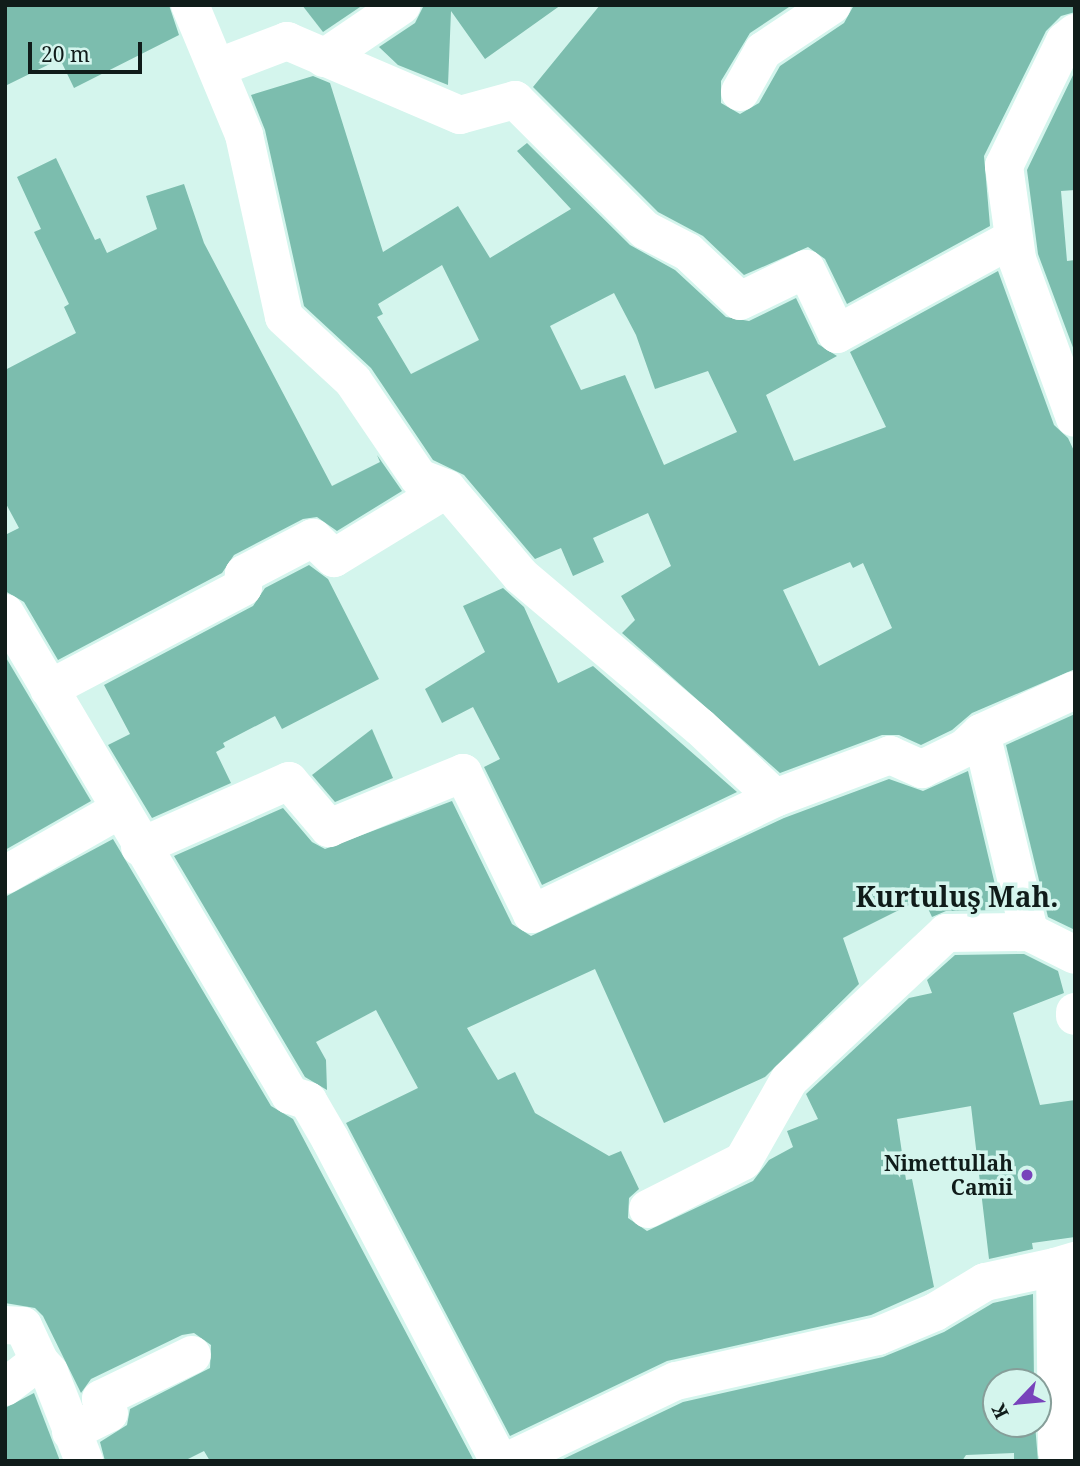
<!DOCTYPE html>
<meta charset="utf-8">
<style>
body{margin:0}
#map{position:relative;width:1080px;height:1466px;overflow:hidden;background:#d4f5ed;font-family:"Noto Serif",serif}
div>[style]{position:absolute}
.building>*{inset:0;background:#7cbdae}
.street>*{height:38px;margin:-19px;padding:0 19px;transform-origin:19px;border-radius:19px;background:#fff}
.dots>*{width:19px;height:19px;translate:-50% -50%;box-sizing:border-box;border:4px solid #d4f5ed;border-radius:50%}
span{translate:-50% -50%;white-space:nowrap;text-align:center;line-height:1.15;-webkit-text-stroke:7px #d4f5ed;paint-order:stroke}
.poi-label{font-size:21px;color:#101c1a;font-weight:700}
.right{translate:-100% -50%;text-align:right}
.district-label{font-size:28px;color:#101c1a;font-weight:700}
.frame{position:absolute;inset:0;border:7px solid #101c1a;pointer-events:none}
.north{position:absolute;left:982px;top:1368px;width:70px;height:70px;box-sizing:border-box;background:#d4f5ed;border:2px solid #869e99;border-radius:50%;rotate:244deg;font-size:19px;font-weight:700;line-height:28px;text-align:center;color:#101c1a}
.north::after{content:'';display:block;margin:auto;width:24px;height:32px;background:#7843bb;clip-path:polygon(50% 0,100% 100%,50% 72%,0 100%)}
.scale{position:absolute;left:28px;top:42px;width:114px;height:32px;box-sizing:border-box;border:4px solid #101c1a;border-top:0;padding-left:9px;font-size:21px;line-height:24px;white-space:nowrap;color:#101c1a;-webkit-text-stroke:5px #d4f5ed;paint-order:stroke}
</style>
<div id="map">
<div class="building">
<div style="clip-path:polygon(5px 5px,169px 5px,179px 35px,74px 88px,60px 59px,5px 86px)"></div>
<div style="clip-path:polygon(302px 5px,363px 5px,323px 32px)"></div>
<div style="clip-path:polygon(424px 5px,561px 5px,485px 59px,451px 11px,448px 85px,398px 65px,379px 47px,415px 23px)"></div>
<div style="clip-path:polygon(600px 5px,792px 5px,750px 33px,721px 81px,721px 103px,740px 114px,759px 103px,780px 66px,844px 23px,854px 5px,1075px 5px,1075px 12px,1061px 16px,1046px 31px,984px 156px,990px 226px,847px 304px,825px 259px,808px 247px,744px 275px,703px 236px,658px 212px,533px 87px)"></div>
<div style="clip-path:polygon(1075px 71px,1075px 190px,1061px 191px,1067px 261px,1075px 260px,1075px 353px,1038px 254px,1027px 170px)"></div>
<div style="clip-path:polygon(evenodd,313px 76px,330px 83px,383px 252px,458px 206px,490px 258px,571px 209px,517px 151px,527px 143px,630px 245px,675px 270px,726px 317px,749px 321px,796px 298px,818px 344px,837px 356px,766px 395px,794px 461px,886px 427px,850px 352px,998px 271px,1054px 425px,1068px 438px,1075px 453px,1075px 669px,972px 713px,952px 730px,921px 745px,899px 735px,882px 735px,780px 773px,622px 633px,635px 620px,621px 596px,671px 566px,648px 513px,593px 538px,604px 562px,573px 576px,561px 548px,535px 559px,464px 475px,433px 460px,371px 368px,304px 306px,265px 130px,251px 95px,313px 76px,442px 265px,479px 340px,411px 374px,377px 317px,383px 314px,378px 304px,442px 265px,313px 76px,614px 293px,636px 335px,655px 389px,708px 371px,737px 432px,664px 465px,625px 375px,581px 390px,550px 326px,614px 293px,313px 76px,850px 562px,853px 568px,863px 563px,892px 628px,819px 666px,783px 590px,850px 562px)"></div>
<div style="clip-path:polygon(56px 158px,95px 240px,100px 238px,107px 253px,157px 229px,146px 196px,184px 184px,204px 243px,332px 486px,380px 462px,377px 455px,402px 491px,337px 531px,317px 517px,303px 519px,234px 555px,222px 573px,58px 660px,24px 602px,5px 591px,5px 535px,19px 528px,5px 502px,5px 370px,76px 333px,64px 307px,69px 304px,34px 232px,41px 229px,17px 177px)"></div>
<div style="clip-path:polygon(309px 565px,328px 579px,379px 679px,282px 729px,275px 716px,223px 743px,225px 747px,216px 752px,231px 783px,152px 818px,108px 745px,130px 734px,104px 685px,253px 606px,265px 588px)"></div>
<div style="clip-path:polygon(503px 588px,524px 607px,558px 683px,593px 666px,737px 792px,542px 885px,484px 767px,500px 759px,473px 707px,442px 723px,425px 689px,485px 652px,463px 606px)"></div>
<div style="clip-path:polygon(5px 656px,91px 801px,5px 850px)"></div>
<div style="clip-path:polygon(1075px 714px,1075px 930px,1048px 917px,1006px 745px)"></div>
<div style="clip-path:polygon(372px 729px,393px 778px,335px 802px,312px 775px)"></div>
<div style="clip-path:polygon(968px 771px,1001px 910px,946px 911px,932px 917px,923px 898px,843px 938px,859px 984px,765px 1077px,664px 1123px,595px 969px,467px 1028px,498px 1080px,515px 1072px,535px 1113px,609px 1156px,621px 1151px,639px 1189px,629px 1198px,628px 1218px,647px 1231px,753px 1181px,769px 1160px,793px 1147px,787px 1131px,818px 1119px,806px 1094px,909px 998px,932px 993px,927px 980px,955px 955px,1024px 954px,1058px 971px,1064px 993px,1013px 1013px,1040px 1105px,1075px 1100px,1075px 1237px,1032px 1243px,1033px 1249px,989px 1259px,971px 1106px,897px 1119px,906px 1180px,912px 1179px,934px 1287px,871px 1315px,667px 1361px,510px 1436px,346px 1123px,418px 1088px,376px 1010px,316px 1042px,326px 1060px,327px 1090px,305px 1077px,174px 856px,283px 808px,312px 842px,325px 849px,452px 801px,512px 924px,531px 936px,784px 818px,889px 779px,923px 791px)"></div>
<div style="clip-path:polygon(113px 839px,271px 1106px,293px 1119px,474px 1461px,210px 1461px,204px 1451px,184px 1461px,105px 1461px,100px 1442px,127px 1425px,130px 1409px,210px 1368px,211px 1345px,194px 1333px,182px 1335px,91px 1379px,81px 1393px,43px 1316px,35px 1308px,5px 1303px,5px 897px)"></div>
<div style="clip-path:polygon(1033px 1294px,1034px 1382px,996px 1382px,996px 1424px,1035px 1424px,1038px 1461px,1014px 1461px,1014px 1453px,966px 1455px,962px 1461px,559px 1461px,683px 1402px,883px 1357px,944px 1332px,993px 1303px)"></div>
<div style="clip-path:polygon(34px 1393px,60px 1461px,5px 1461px,5px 1408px)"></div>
</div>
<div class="street">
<div style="left:190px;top:5px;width:141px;rotate:67.4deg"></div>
<div style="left:244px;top:135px;width:186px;rotate:77.6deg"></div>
<div style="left:284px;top:317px;width:94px;rotate:42.8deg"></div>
<div style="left:353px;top:381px;width:117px;rotate:55.8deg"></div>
<div style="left:419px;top:478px;width:30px;rotate:21deg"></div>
<div style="left:447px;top:489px;width:114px;rotate:49.6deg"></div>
<div style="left:521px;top:576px;width:234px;rotate:40.2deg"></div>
<div style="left:700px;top:727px;width:103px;rotate:43.4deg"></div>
<div style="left:1075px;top:33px;width:13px;rotate:141deg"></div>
<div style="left:1065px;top:41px;width:139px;rotate:116deg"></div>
<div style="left:1004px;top:166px;width:94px;rotate:82deg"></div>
<div style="left:1017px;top:259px;width:169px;rotate:70deg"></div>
<div style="left:324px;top:58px;width:94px;rotate:-34.2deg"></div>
<div style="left:219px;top:67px;width:73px;rotate:-20.9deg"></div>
<div style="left:287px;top:41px;width:188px;rotate:23.2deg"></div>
<div style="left:460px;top:115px;width:57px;rotate:-15.3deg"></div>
<div style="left:515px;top:100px;width:184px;rotate:45deg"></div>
<div style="left:645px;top:230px;width:48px;rotate:27.1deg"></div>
<div style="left:688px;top:252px;width:71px;rotate:43.3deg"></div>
<div style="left:740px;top:301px;width:73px;rotate:-25.9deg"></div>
<div style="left:806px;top:269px;width:72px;rotate:64.5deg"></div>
<div style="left:837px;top:334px;width:201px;rotate:-28.5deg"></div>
<div style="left:740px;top:92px;width:47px;rotate:-60.7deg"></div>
<div style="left:763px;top:51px;width:83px;rotate:-33.7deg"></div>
<div style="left:5px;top:613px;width:560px;rotate:59.4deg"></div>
<div style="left:290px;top:1095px;width:19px;rotate:18deg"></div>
<div style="left:308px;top:1101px;width:44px;rotate:59.9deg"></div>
<div style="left:330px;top:1139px;width:364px;rotate:62.3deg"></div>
<div style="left:49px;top:689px;width:219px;rotate:-27.7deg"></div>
<div style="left:243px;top:587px;width:13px;rotate:-86deg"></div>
<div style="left:244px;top:574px;width:78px;rotate:-27.6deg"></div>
<div style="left:313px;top:538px;width:29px;rotate:44deg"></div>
<div style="left:334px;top:558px;width:132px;rotate:-31.4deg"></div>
<div style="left:981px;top:733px;width:205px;rotate:76.4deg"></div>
<div style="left:140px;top:847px;width:163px;rotate:-23.9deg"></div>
<div style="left:289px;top:781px;width:62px;rotate:49.6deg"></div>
<div style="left:329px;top:828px;width:145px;rotate:-22.3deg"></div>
<div style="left:463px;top:773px;width:157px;rotate:63.9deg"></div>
<div style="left:532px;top:914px;width:269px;rotate:-25.5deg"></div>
<div style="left:775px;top:798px;width:123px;rotate:-20.5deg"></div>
<div style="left:890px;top:755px;width:35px;rotate:24deg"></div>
<div style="left:922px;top:769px;width:48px;rotate:-26deg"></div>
<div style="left:965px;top:748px;width:22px;rotate:-43deg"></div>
<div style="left:981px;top:733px;width:103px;rotate:-24.6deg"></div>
<div style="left:5px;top:875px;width:131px;rotate:-29.7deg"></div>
<div style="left:1075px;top:1012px;width:4px;rotate:90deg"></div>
<div style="left:648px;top:1209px;width:106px;rotate:-26.8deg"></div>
<div style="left:743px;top:1161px;width:93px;rotate:-60.4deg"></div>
<div style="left:789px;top:1080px;width:215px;rotate:-43.1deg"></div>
<div style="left:946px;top:933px;width:83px;rotate:-0.7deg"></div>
<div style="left:1029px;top:932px;width:51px;rotate:26.6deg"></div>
<div style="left:5px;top:1325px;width:18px;rotate:3deg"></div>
<div style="left:23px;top:1326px;width:38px;rotate:65deg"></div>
<div style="left:39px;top:1361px;width:15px;rotate:48deg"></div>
<div style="left:49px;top:1372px;width:96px;rotate:68.5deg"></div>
<div style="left:5px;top:1387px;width:43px;rotate:-37.4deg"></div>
<div style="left:71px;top:1432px;width:42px;rotate:-26.6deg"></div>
<div style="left:109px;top:1413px;width:16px;rotate:-120deg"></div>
<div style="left:101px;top:1399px;width:101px;rotate:-25.8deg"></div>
<div style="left:508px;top:1461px;width:186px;rotate:-25.5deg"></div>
<div style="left:676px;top:1381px;width:207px;rotate:-12.6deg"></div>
<div style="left:878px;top:1336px;width:62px;rotate:-22.8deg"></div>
<div style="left:935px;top:1312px;width:58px;rotate:-31deg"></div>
<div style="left:985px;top:1282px;width:72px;rotate:-12.1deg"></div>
<div style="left:1064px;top:1461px;width:12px;rotate:-125deg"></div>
<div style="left:1057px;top:1451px;width:184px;rotate:-90.6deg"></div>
<div style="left:1055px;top:1267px;width:21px;rotate:-17deg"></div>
</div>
<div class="dots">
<div style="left:1027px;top:1175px;background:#7843bb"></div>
</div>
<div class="poi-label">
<span class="right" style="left:1013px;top:1175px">Nimettullah<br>Camii</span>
</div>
<div class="district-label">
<span style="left:957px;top:896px">Kurtuluş Mah.</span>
</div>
<div class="frame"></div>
<div class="north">K</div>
<div class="scale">20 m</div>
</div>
